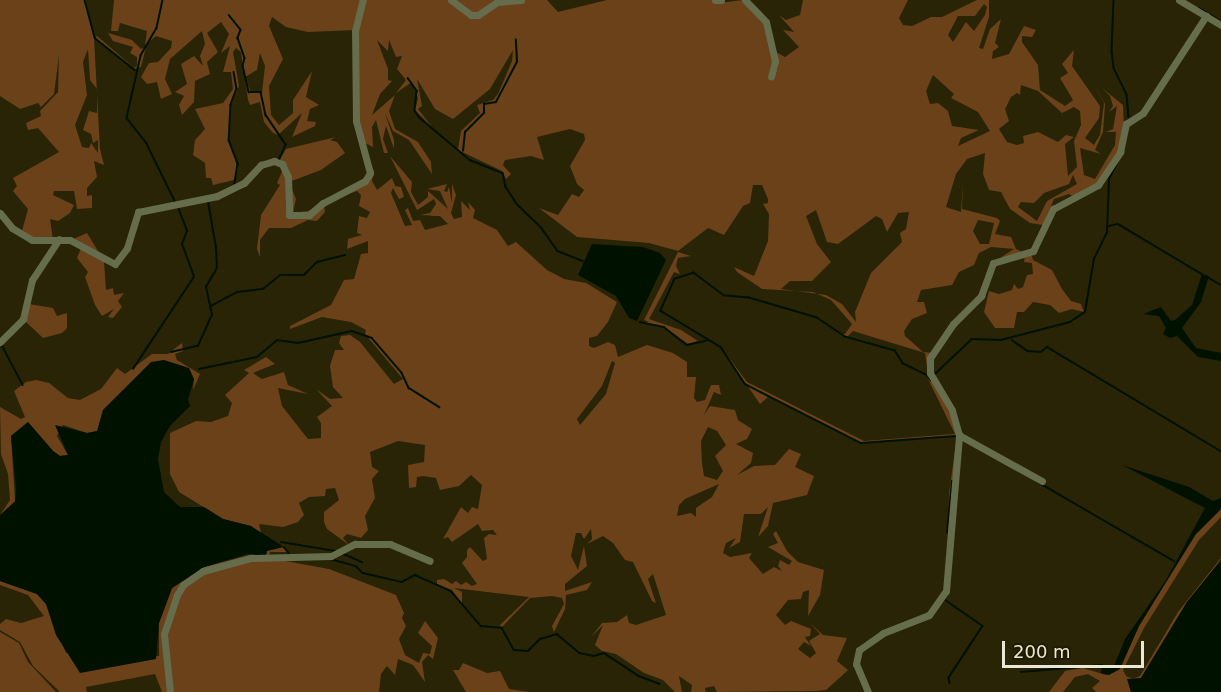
<!DOCTYPE html>
<style>
body{margin:0}
#map{position:relative;width:1221px;height:692px;overflow:hidden;background:#292406;font-family:"DejaVu Sans",sans-serif}
div>[style]{position:absolute}
.green>*{inset:0;background:#6a4118}
.water>*{inset:0;background:#010}
.stream>*{height:1.5px;margin:-0.75px;padding:0 0.75px;transform-origin:0.75px;border-radius:0.75px;background:#010}
.minor>*{height:7px;margin:-3.5px;padding:0 3.5px;transform-origin:3.5px;border-radius:3.5px;background:#666d4d}
span{translate:-50% -50%;white-space:nowrap;text-align:center;line-height:1.15;-webkit-text-stroke:6px #1f1a00;paint-order:stroke}
.scale{position:absolute;left:1002px;top:641px;width:142px;height:27px;box-sizing:border-box;border:3px solid #eae7d6;border-top:0;padding-left:8px;font-size:18px;line-height:21px;white-space:nowrap;color:#eae7d6;-webkit-text-stroke:4px #1f1a00;paint-order:stroke}
</style>
<div id="map">
<div class="green">
<div style="clip-path:polygon(evenodd,0 0,85px 0,94px 38px,100px 149px,104px 165px,94px 161px,97px 177px,87px 188px,87px 196px,92px 195px,92px 208px,77px 209px,74px 191px,54px 191px,53px 195px,74px 205px,70px 213px,58px 221px,50px 219px,53px 240px,38px 241px,22px 231px,28px 209px,13px 191px,17px 186px,13px 178px,59px 152px,38px 128px,28px 130px,26px 123px,41px 116px,40px 111px,58px 92px,59px 55px,54px 94px,41px 107px,38px 103px,20px 109px,0 96px,0 0,88px 49px,90px 80px,97px 89px,97px 113px,89px 111px,83px 130px,91px 134px,93px 143px,98px 140px,98px 153px,91px 143px,89px 148px,82px 147px,75px 125px,87px 95px,83px 62px,88px 49px)"></div>
<div style="clip-path:polygon(evenodd,114px 0,547px 0,558px 12px,607px 0,715px 0,719px 3px,743px 0,765px 22px,774px 61px,771px 73px,771px 80px,775px 65px,778px 69px,774px 51px,785px 57px,799px 47px,783px 30px,794px 32px,779px 15px,786px 20px,800px 15px,803px 0,908px 0,899px 18px,903px 25px,912px 26px,931px 17px,942px 17px,977px 0,989px 0,989px 17px,979px 48px,983px 49px,990px 29px,1001px 19px,995px 43px,999px 47px,993px 51px,992px 59px,1009px 54px,1024px 26px,1036px 30px,1032px 37px,1022px 36px,1022px 42px,1038px 65px,1040px 90px,1065px 106px,1073px 100px,1060px 78px,1068px 73px,1062px 64px,1074px 50px,1072px 66px,1100px 106px,1099px 118px,1085px 138px,1094px 145px,1100px 135px,1104px 103px,1092px 81px,1105px 104px,1103px 132px,1095px 150px,1101px 154px,1080px 148px,1084px 175px,1095px 179px,1115px 145px,1116px 132px,1106px 132px,1113px 129px,1117px 106px,1109px 112px,1113px 106px,1110px 96px,1102px 88px,1123px 105px,1124px 128px,1119px 151px,1091px 190px,1075px 198px,1069px 194px,1054px 199px,1043px 225px,1030px 223px,1010px 209px,1001px 192px,989px 190px,983px 174px,985px 153px,967px 159px,956px 174px,946px 207px,961px 212px,963px 182px,962px 209px,997px 218px,1000px 221px,995px 234px,1011px 237px,1016px 249px,1025px 253px,1000px 258px,1014px 249px,991px 247px,979px 253px,974px 265px,959px 272px,952px 285px,921px 290px,917px 302px,924px 302px,927px 313px,912px 319px,904px 331px,905px 336px,923px 352px,933px 353px,929px 373px,957px 427px,959px 454px,951px 494px,948px 576px,943px 598px,947px 573px,949px 493px,957px 436px,861px 443px,769px 396px,760px 404px,721px 347px,747px 382px,864px 441px,955px 434px,929px 381px,925px 353px,853px 331px,846px 338px,840px 334px,845px 334px,852px 324px,831px 300px,813px 292px,762px 289px,737px 272px,734px 267px,754px 276px,768px 241px,769px 214px,763px 204px,768px 203px,768px 199px,762px 185px,753px 185px,750px 203px,743px 206px,724px 235px,708px 228px,678px 251px,649px 243px,577px 237px,539px 208px,558px 215px,572px 194px,579px 197px,584px 190px,577px 184px,570px 166px,585px 140px,584px 134px,570px 129px,537px 137px,544px 160px,531px 156px,505px 160px,503px 165px,511px 174px,506px 179px,502px 171px,458px 150px,461px 131px,480px 113px,477px 105px,493px 100px,498px 94px,512px 61px,513px 50px,490px 89px,453px 119px,435px 109px,417px 79px,422px 106px,418px 109px,432px 127px,415px 110px,418px 98px,412px 82px,396px 93px,406px 80px,397px 69px,402px 56px,396px 57px,389px 40px,388px 51px,377px 40px,388px 69px,388px 80px,392px 81px,380px 94px,372px 115px,395px 95px,389px 111px,395px 129px,418px 142px,431px 162px,432px 174px,409px 140px,393px 131px,385px 113px,394px 140px,394px 149px,386px 126px,383px 139px,388px 153px,384px 153px,376px 120px,372px 127px,373px 147px,365px 143px,357px 121px,356px 30px,308px 32px,286px 27px,272px 17px,269px 26px,283px 59px,269px 86px,271px 115px,279px 125px,293px 113px,293px 100px,312px 71px,306px 97px,319px 105px,310px 109px,307px 121px,316px 122px,315px 126px,292px 137px,302px 113px,278px 135px,273px 133px,264px 122px,260px 102px,250px 105px,248px 100px,241px 52px,236px 48px,233px 52px,239px 86px,231px 105px,229px 140px,238px 169px,234px 180px,213px 185px,211px 178px,206px 178px,205px 163px,193px 155px,195px 140px,205px 129px,195px 109px,223px 103px,233px 89px,231px 72px,223px 72px,230px 46px,221px 53px,229px 34px,221px 22px,207px 33px,218px 52px,207px 62px,210px 74px,195px 81px,194px 102px,182px 115px,179px 105px,184px 96px,175px 92px,187px 84px,181px 64px,194px 56px,203px 66px,200px 56px,205px 44px,202px 31px,170px 59px,165px 79px,172px 94px,161px 99px,157px 82px,147px 84px,141px 77px,149px 63px,158px 62px,171px 48px,172px 41px,156px 36px,145px 45px,147px 31px,120px 23px,118px 31px,111px 31px,114px 0,984px 4px,987px 7px,985px 15px,974px 31px,966px 22px,953px 42px,948px 35px,958px 16px,975px 16px,984px 4px,114px 0,260px 53px,265px 66px,262px 92px,251px 93px,245px 77px,257px 70px,260px 53px,114px 0,933px 75px,954px 94px,951px 98px,978px 112px,990px 131px,958px 146px,961px 138px,979px 130px,952px 126px,948px 111px,938px 103px,930px 104px,926px 91px,933px 75px,114px 0,1021px 85px,1038px 91px,1062px 113px,1074px 107px,1080px 111px,1081px 125px,1074px 141px,1077px 167px,1068px 176px,1065px 144px,1074px 137px,1066px 135px,1058px 142px,1038px 132px,1023px 136px,1024px 143px,1017px 145px,1007px 142px,999px 129px,1009px 121px,1005px 109px,1011px 97px,1017px 93px,1020px 95px,1021px 85px,114px 0,1073px 175px,1077px 184px,1047px 201px,1037px 221px,1018px 207px,1021px 202px,1034px 203px,1044px 193px,1069px 184px,1073px 175px,114px 0,816px 210px,827px 242px,838px 244px,876px 216px,882px 219px,887px 232px,898px 213px,909px 212px,906px 229px,900px 233px,902px 242px,871px 273px,855px 312px,856px 322px,842px 304px,826px 295px,781px 289px,790px 281px,812px 281px,831px 262px,817px 244px,806px 216px,816px 210px,114px 0,978px 220px,994px 223px,989px 244px,980px 244px,973px 231px,978px 220px)"></div>
<div style="clip-path:polygon(108px 33px,132px 40px,141px 49px,146px 47px,141px 67px,134px 69px,95px 38px,97px 36px,134px 68px,137px 66px,137px 57px,130px 53px,133px 47px,113px 41px)"></div>
<div style="clip-path:polygon(evenodd,336px 137px,330px 140px,337px 142px,345px 153px,321px 170px,289px 182px,296px 199px,293px 213px,308px 211px,365px 182px,374px 169px,372px 181px,377px 190px,392px 178px,395px 186px,401px 187px,404px 197px,399px 199px,393px 188px,391px 193px,405px 226px,412px 225px,405px 210px,408px 208px,413px 221px,420px 220px,425px 230px,448px 224px,440px 216px,420px 215px,430px 213px,436px 204px,434px 199px,417px 210px,390px 156px,412px 182px,411px 192px,418px 205px,428px 197px,428px 191px,448px 209px,440px 191px,427px 189px,447px 184px,444px 191px,447px 192px,449px 187px,452px 203px,452px 184px,456px 195px,451px 213px,454px 219px,462px 217px,461px 201px,470px 210px,468px 202px,475px 210px,473px 218px,497px 230px,508px 246px,516px 242px,547px 270px,564px 279px,586px 283px,617px 302px,608px 322px,597px 336px,589px 338px,589px 346px,594px 348px,608px 342px,615px 345px,618px 357px,647px 345px,673px 353px,687px 362px,687px 377px,696px 377px,694px 398px,697px 402px,705px 400px,711px 385px,719px 385px,721px 395px,714px 392px,704px 415px,710px 406px,735px 410px,738px 420px,752px 429px,747px 439px,736px 444px,753px 453px,751px 463px,737px 475px,754px 466px,775px 465px,789px 449px,801px 454px,795px 467px,814px 476px,807px 495px,773px 503px,768px 526px,758px 537px,768px 507px,761px 514px,744px 514px,740px 542px,729px 548px,736px 538px,726px 543px,723px 553px,730px 557px,752px 553px,749px 558px,763px 574px,774px 567px,782px 571px,778px 566px,780px 560px,789px 565px,792px 561px,768px 547px,778px 543px,773px 534px,776px 531px,787px 551px,798px 562px,824px 570px,820px 595px,808px 616px,809px 590px,803px 592px,801px 599px,788px 600px,776px 615px,785px 625px,791px 621px,811px 629px,810px 636px,805px 637px,811px 646px,804px 642px,798px 649px,810px 658px,816px 653px,809px 641px,820px 634px,810px 623px,823px 635px,847px 638px,837px 661px,848px 670px,846px 672px,826px 690px,816px 691px,717px 692px,714px 686px,705px 688px,706px 692px,691px 692px,692px 685px,679px 676px,682px 692px,675px 692px,663px 680px,644px 673px,616px 654px,602px 651px,595px 645px,603px 625px,591px 637px,602px 623px,617px 622px,627px 615px,629px 623px,636px 625px,666px 615px,653px 574px,648px 579px,656px 603px,652px 601px,633px 562px,625px 560px,613px 543px,603px 536px,587px 544px,592px 539px,591px 529px,584px 539px,581px 533px,576px 533px,571px 556px,578px 570px,584px 546px,587px 566px,565px 584px,565px 591px,592px 582px,587px 590px,566px 595px,565px 609px,554px 632px,552px 626px,564px 604px,562px 598px,552px 596px,530px 598px,502px 627px,500px 625px,529px 597px,454px 588px,462px 592px,462px 604px,452px 590px,437px 584px,437px 580px,444px 579px,452px 584px,456px 581px,461px 585px,466px 582px,472px 586px,477px 584px,462px 563px,467px 557px,467px 550px,470px 547px,483px 561px,487px 559px,484px 538px,489px 534px,497px 535px,493px 530px,482px 531px,478px 524px,452px 542px,448px 537px,443px 539px,461px 507px,468px 513px,472px 507px,478px 509px,482px 485px,471px 475px,459px 486px,440px 490px,436px 478px,423px 476px,417px 477px,416px 487px,409px 488px,408px 465px,424px 462px,425px 445px,398px 441px,370px 452px,372px 467px,379px 471px,372px 479px,375px 498px,365px 516px,368px 530px,361px 538px,347px 534px,343px 538px,349px 545px,327px 529px,324px 522px,324px 512px,339px 500px,335px 488px,326px 489px,325px 496px,309px 497px,299px 503px,304px 515px,298px 522px,283px 527px,259px 524px,262px 537px,251px 526px,223px 519px,179px 492px,170px 474px,170px 433px,196px 421px,211px 422px,228px 416px,232px 403px,225px 395px,249px 373px,244px 370px,266px 357px,275px 364px,253px 373px,262px 379px,284px 372px,288px 385px,308px 394px,278px 388px,282px 406px,308px 439px,321px 438px,321px 423px,317px 417px,332px 406px,316px 389px,330px 399px,343px 398px,333px 387px,330px 366px,335px 350px,344px 350px,339px 343px,341px 336px,350px 335px,360px 342px,394px 384px,403px 379px,365px 334px,366px 330px,351px 322px,322px 317px,290px 329px,290px 326px,331px 305px,344px 280px,354px 279px,361px 254px,368px 253px,368px 241px,347px 249px,348px 239px,362px 235px,357px 233px,359px 216px,367px 218px,370px 212px,359px 206px,361px 195px,357px 191px,324px 203px,325px 212px,317px 221px,308px 220px,291px 228px,269px 228px,260px 240px,260px 257px,257px 249px,261px 215px,280px 185px,277px 183px,284px 167px,279px 161px,286px 149px,336px 137px,612px 361px,615px 363px,606px 394px,580px 425px,577px 419px,602px 386px,612px 361px,336px 137px,708px 427px,717px 431px,726px 445px,715px 456px,723px 471px,717px 480px,704px 476px,702px 463px,701px 441px,708px 427px,336px 137px,719px 484px,712px 497px,696px 508px,696px 517px,691px 513px,677px 516px,679px 505px,685px 499px,719px 484px)"></div>
<div style="clip-path:polygon(87px 233px,104px 261px,106px 290px,113px 288px,114px 295px,124px 293px,118px 301px,122px 307px,113px 318px,108px 317px,114px 309px,102px 316px,95px 305px,85px 277px,88px 272px,77px 258px,82px 246px,71px 240px)"></div>
<div style="clip-path:polygon(678px 252px,691px 256px,678px 258px,676px 266px,680px 274px,674px 272px,649px 319px,681px 330px,698px 341px,688px 344px,664px 327px,639px 322px,649px 322px,644px 320px)"></div>
<div style="clip-path:polygon(1031px 253px,1033px 260px,1052px 270px,1062px 289px,1071px 301px,1081px 304px,1084px 312px,1072px 309px,1059px 313px,1050px 305px,1033px 302px,1024px 312px,1017px 312px,1014px 328px,995px 328px,984px 312px,989px 291px,999px 294px,1012px 290px,1014px 284px,1018px 289px,1023px 287px,1027px 275px,1033px 274px,1032px 263px,1024px 262px,1025px 254px)"></div>
<div style="clip-path:polygon(29px 304px,53px 308px,57px 316px,67px 313px,67px 328px,62px 333px,43px 338px,26px 322px,20px 324px)"></div>
<div style="clip-path:polygon(182px 343px,183px 351px,175px 354px,177px 360px,200px 374px,193px 390px,194px 379px,136px 378px,103px 410px,98px 431px,87px 433px,63px 425px,57px 436px,68px 455px,60px 456px,53px 451px,28px 422px,11px 436px,15px 501px,0 515px,10px 500px,8px 474px,1px 454px,0 407px,21px 419px,25px 417px,14px 391px,26px 382px,36px 380px,49px 383px,68px 398px,80px 400px,101px 389px,117px 368px,125px 374px,152px 354px,168px 354px)"></div>
<div style="clip-path:polygon(1221px 509px,1221px 517px,1199px 540px,1144px 628px,1123px 670px,1126px 676px,1133px 679px,1140px 676px,1178px 612px,1221px 558px,1221px 560px,1187px 602px,1141px 678px,1137px 681px,1128px 679px,1131px 692px,1096px 692px,1092px 688px,1100px 681px,1088px 674px,1075px 677px,1063px 692px,1049px 692px,1065px 671px,1083px 668px,1106px 675px,1119px 669px,1139px 626px,1193px 537px)"></div>
<div style="clip-path:polygon(282px 544px,292px 556px,333px 557px,295px 560px,288px 552px,270px 552px,269px 558px,222px 563px,183px 585px,163px 634px,170px 692px,162px 692px,155px 674px,86px 687px,87px 692px,60px 692px,33px 666px,20px 642px,0 630px,0 624px,6px 619px,21px 623px,44px 616px,28px 595px,0 585px,0 581px,37px 594px,46px 604px,66px 653px,159px 656px,159px 623px,172px 588px,204px 567px,283px 546px)"></div>
<div style="clip-path:polygon(280px 560px,329px 569px,396px 595px,404px 613px,402px 618px,406px 626px,399px 639px,405px 655px,419px 663px,423px 653px,430px 654px,432px 646px,418px 633px,425px 621px,438px 638px,433px 659px,428px 655px,422px 662px,425px 682px,413px 665px,398px 659px,395px 675px,387px 666px,381px 674px,379px 692px,171px 692px,164px 646px,178px 596px,193px 577px,235px 562px)"></div>
<div style="clip-path:polygon(0 632px,19px 643px,28px 662px,56px 692px,0 692px)"></div>
<div style="clip-path:polygon(463px 663px,487px 673px,500px 671px,509px 689px,529px 692px,466px 692px,453px 670px,459px 670px)"></div>
</div>
<div class="water">
<div style="clip-path:polygon(592px 244px,643px 247px,660px 253px,666px 260px,637px 321px,629px 318px,616px 296px,578px 275px)"></div>
<div style="clip-path:polygon(1202px 274px,1209px 276px,1201px 302px,1182px 328px,1196px 348px,1221px 353px,1221px 361px,1198px 357px,1177px 336px,1170px 338px,1163px 334px,1166px 328px,1159px 316px,1143px 314px,1161px 307px,1171px 321px,1175px 320px,1192px 305px)"></div>
<div style="clip-path:polygon(164px 360px,189px 368px,194px 379px,188px 400px,190px 406px,170px 426px,161px 442px,158px 459px,164px 492px,180px 507px,204px 507px,223px 519px,251px 526px,284px 547px,267px 551px,266px 556px,248px 554px,204px 567px,172px 588px,159px 623px,156px 659px,80px 673px,56px 635px,46px 604px,37px 594px,0 581px,0 515px,15px 502px,16px 489px,11px 436px,28px 422px,53px 451px,60px 456px,68px 455px,55px 425px,87px 433px,97px 431px,103px 410px,151px 362px)"></div>
<div style="clip-path:polygon(1122px 465px,1189px 487px,1213px 501px,1221px 498px,1221px 509px,1196px 534px,1139px 626px,1120px 669px,1109px 675px,1101px 673px,1102px 665px,1114px 666px,1125px 639px,1166px 580px,1205px 508px)"></div>
<div style="clip-path:polygon(1221px 560px,1221px 692px,1131px 692px,1127px 679px,1141px 678px,1187px 602px)"></div>
</div>
<div class="stream">
<div style="left:85px;top:0;width:39px;rotate:75deg"></div>
<div style="left:95px;top:38px;width:51px;rotate:38.7deg"></div>
<div style="left:163px;top:0;width:29px;rotate:102deg"></div>
<div style="left:157px;top:28px;width:32px;rotate:120deg"></div>
<div style="left:141px;top:56px;width:64px;rotate:102.7deg"></div>
<div style="left:127px;top:118px;width:33px;rotate:52deg"></div>
<div style="left:147px;top:144px;width:64px;rotate:63.8deg"></div>
<div style="left:1114px;top:0;width:51px;rotate:92.2deg"></div>
<div style="left:1112px;top:51px;width:17px;rotate:83deg"></div>
<div style="left:1114px;top:68px;width:30px;rotate:64deg"></div>
<div style="left:1127px;top:95px;width:22px;rotate:85deg"></div>
<div style="left:1199px;top:8px;width:26px;rotate:31deg"></div>
<div style="left:229px;top:15px;width:19px;rotate:51deg"></div>
<div style="left:241px;top:30px;width:9px;rotate:111deg"></div>
<div style="left:238px;top:38px;width:21px;rotate:71deg"></div>
<div style="left:245px;top:58px;width:8px;rotate:104deg"></div>
<div style="left:243px;top:66px;width:27px;rotate:77deg"></div>
<div style="left:249px;top:92px;width:12px"></div>
<div style="left:261px;top:92px;width:24px;rotate:78deg"></div>
<div style="left:266px;top:115px;width:36px;rotate:56deg"></div>
<div style="left:286px;top:145px;width:17px;rotate:114deg"></div>
<div style="left:234px;top:72px;width:17px;rotate:80deg"></div>
<div style="left:237px;top:89px;width:17px;rotate:111deg"></div>
<div style="left:231px;top:105px;width:35px;rotate:93deg"></div>
<div style="left:229px;top:140px;width:26px;rotate:69deg"></div>
<div style="left:238px;top:164px;width:20px;rotate:99deg"></div>
<div style="left:408px;top:78px;width:16px;rotate:55deg"></div>
<div style="left:417px;top:91px;width:20px;rotate:96deg"></div>
<div style="left:415px;top:111px;width:7px;rotate:56deg"></div>
<div style="left:419px;top:117px;width:67px;rotate:40.1deg"></div>
<div style="left:470px;top:160px;width:35px;rotate:22deg"></div>
<div style="left:503px;top:173px;width:14px;rotate:78deg"></div>
<div style="left:506px;top:187px;width:20px;rotate:57deg"></div>
<div style="left:517px;top:204px;width:33px;rotate:44deg"></div>
<div style="left:541px;top:227px;width:29px;rotate:55deg"></div>
<div style="left:558px;top:251px;width:27px;rotate:22deg"></div>
<div style="left:463px;top:151px;width:19px;rotate:-84deg"></div>
<div style="left:465px;top:132px;width:27px;rotate:-45deg"></div>
<div style="left:484px;top:113px;width:9px;rotate:-90deg"></div>
<div style="left:484px;top:104px;width:12px;rotate:-9deg"></div>
<div style="left:496px;top:102px;width:45px;rotate:-62.3deg"></div>
<div style="left:517px;top:62px;width:22px;rotate:-93deg"></div>
<div style="left:1109px;top:226px;width:9px;rotate:-13deg"></div>
<div style="left:1118px;top:224px;width:98px;rotate:30.8deg"></div>
<div style="left:1209px;top:278px;width:14px;rotate:30deg"></div>
<div style="left:211px;top:306px;width:30px;rotate:-28deg"></div>
<div style="left:237px;top:292px;width:26px;rotate:-7deg"></div>
<div style="left:263px;top:289px;width:22px;rotate:-39deg"></div>
<div style="left:280px;top:275px;width:24px"></div>
<div style="left:304px;top:275px;width:18px;rotate:-45deg"></div>
<div style="left:317px;top:262px;width:29px;rotate:-14deg"></div>
<div style="left:640px;top:322px;width:25px;rotate:12deg"></div>
<div style="left:664px;top:327px;width:29px;rotate:38deg"></div>
<div style="left:687px;top:345px;width:22px;rotate:-13deg"></div>
<div style="left:1012px;top:340px;width:19px;rotate:35deg"></div>
<div style="left:1028px;top:351px;width:13px;rotate:4deg"></div>
<div style="left:1041px;top:352px;width:8px;rotate:-40deg"></div>
<div style="left:1047px;top:347px;width:203px;rotate:30.9deg"></div>
<div style="left:2px;top:345px;width:45px;rotate:62.3deg"></div>
<div style="left:171px;top:352px;width:28px;rotate:-13deg"></div>
<div style="left:198px;top:346px;width:34px;rotate:-66deg"></div>
<div style="left:212px;top:315px;width:29px;rotate:-102deg"></div>
<div style="left:206px;top:287px;width:22px;rotate:-60deg"></div>
<div style="left:217px;top:268px;width:20px;rotate:-93deg"></div>
<div style="left:216px;top:248px;width:48px;rotate:-99.7deg"></div>
<div style="left:133px;top:369px;width:110px;rotate:-56.5deg"></div>
<div style="left:194px;top:277px;width:35px;rotate:-110deg"></div>
<div style="left:182px;top:244px;width:14px;rotate:-69deg"></div>
<div style="left:187px;top:231px;width:25px;rotate:-111deg"></div>
<div style="left:199px;top:369px;width:59px;rotate:-11.7deg"></div>
<div style="left:257px;top:357px;width:26px;rotate:-40deg"></div>
<div style="left:277px;top:340px;width:21px;rotate:8deg"></div>
<div style="left:298px;top:343px;width:55px;rotate:-12.5deg"></div>
<div style="left:352px;top:331px;width:21px;rotate:19deg"></div>
<div style="left:372px;top:338px;width:46px;rotate:49.4deg"></div>
<div style="left:402px;top:373px;width:17px;rotate:65deg"></div>
<div style="left:409px;top:388px;width:36px;rotate:32deg"></div>
<div style="left:934px;top:375px;width:52px;rotate:-43.5deg"></div>
<div style="left:972px;top:339px;width:29px;rotate:2deg"></div>
<div style="left:1001px;top:340px;width:71px;rotate:-14.6deg"></div>
<div style="left:1070px;top:322px;width:18px;rotate:-34deg"></div>
<div style="left:1085px;top:312px;width:54px;rotate:-80.4deg"></div>
<div style="left:1094px;top:259px;width:30px;rotate:-64deg"></div>
<div style="left:1107px;top:232px;width:53px;rotate:-87.8deg"></div>
<div style="left:1109px;top:179px;width:22px;rotate:-63deg"></div>
<div style="left:931px;top:381px;width:6px;rotate:-121deg"></div>
<div style="left:928px;top:376px;width:28px;rotate:-154deg"></div>
<div style="left:903px;top:364px;width:15px;rotate:-122deg"></div>
<div style="left:895px;top:351px;width:52px;rotate:-164.4deg"></div>
<div style="left:845px;top:337px;width:34px;rotate:-146deg"></div>
<div style="left:817px;top:318px;width:71px;rotate:-163.6deg"></div>
<div style="left:749px;top:298px;width:25px;rotate:-175deg"></div>
<div style="left:724px;top:296px;width:38px;rotate:-143deg"></div>
<div style="left:694px;top:273px;width:20px;rotate:162deg"></div>
<div style="left:675px;top:279px;width:35px;rotate:114deg"></div>
<div style="left:661px;top:311px;width:70px;rotate:31deg"></div>
<div style="left:721px;top:347px;width:44px;rotate:57deg"></div>
<div style="left:745px;top:384px;width:130px;rotate:27deg"></div>
<div style="left:861px;top:443px;width:95px;rotate:-4.2deg"></div>
<div style="left:1036px;top:481px;width:160px;rotate:30.1deg"></div>
<div style="left:947px;top:533px;width:52px;rotate:-84.5deg"></div>
<div style="left:281px;top:542px;width:56px;rotate:9.3deg"></div>
<div style="left:284px;top:547px;width:8px;rotate:50deg"></div>
<div style="left:344px;top:554px;width:20px;rotate:24deg"></div>
<div style="left:330px;top:559px;width:27px;rotate:15deg"></div>
<div style="left:356px;top:566px;width:10px;rotate:45deg"></div>
<div style="left:363px;top:573px;width:40px;rotate:13deg"></div>
<div style="left:402px;top:582px;width:15px;rotate:-28deg"></div>
<div style="left:415px;top:575px;width:39px;rotate:24deg"></div>
<div style="left:451px;top:591px;width:46px;rotate:49.4deg"></div>
<div style="left:481px;top:626px;width:21px;rotate:5deg"></div>
<div style="left:502px;top:628px;width:25px;rotate:61deg"></div>
<div style="left:514px;top:650px;width:14px;rotate:4deg"></div>
<div style="left:528px;top:651px;width:17px;rotate:-45deg"></div>
<div style="left:540px;top:639px;width:18px;rotate:-16deg"></div>
<div style="left:557px;top:634px;width:30px;rotate:40deg"></div>
<div style="left:580px;top:653px;width:14px;rotate:12deg"></div>
<div style="left:594px;top:656px;width:10px;rotate:-17deg"></div>
<div style="left:604px;top:653px;width:42px;rotate:33.3deg"></div>
<div style="left:639px;top:676px;width:22px;rotate:21deg"></div>
<div style="left:944px;top:599px;width:47px;rotate:34.7deg"></div>
<div style="left:983px;top:626px;width:62px;rotate:123.2deg"></div>
<div style="left:949px;top:678px;width:5px;rotate:79deg"></div>
<div style="left:1021px;top:672px;width:81px;rotate:-4.9deg"></div>
</div>
<div class="minor">
<div style="left:451px;top:0;width:25px;rotate:37deg"></div>
<div style="left:471px;top:15px;width:7px"></div>
<div style="left:478px;top:15px;width:23px;rotate:-34deg"></div>
<div style="left:497px;top:2px;width:24px;rotate:-5deg"></div>
<div style="left:715px;top:0;width:6px"></div>
<div style="left:745px;top:0;width:30px;rotate:46deg"></div>
<div style="left:766px;top:22px;width:40px;rotate:77deg"></div>
<div style="left:775px;top:61px;width:16px;rotate:104deg"></div>
<div style="left:1179px;top:0;width:49px;rotate:30.8deg"></div>
<div style="left:0;top:213px;width:19px;rotate:51deg"></div>
<div style="left:12px;top:228px;width:23px;rotate:31deg"></div>
<div style="left:32px;top:240px;width:38px"></div>
<div style="left:70px;top:240px;width:51px;rotate:28.1deg"></div>
<div style="left:115px;top:264px;width:20px;rotate:-53deg"></div>
<div style="left:127px;top:248px;width:38px;rotate:-73deg"></div>
<div style="left:138px;top:212px;width:81px;rotate:-11.4deg"></div>
<div style="left:217px;top:196px;width:30px;rotate:-26deg"></div>
<div style="left:244px;top:183px;width:25px;rotate:-47deg"></div>
<div style="left:261px;top:165px;width:14px;rotate:-17deg"></div>
<div style="left:274px;top:161px;width:9px;rotate:21deg"></div>
<div style="left:282px;top:164px;width:14px;rotate:65deg"></div>
<div style="left:288px;top:177px;width:38px;rotate:88deg"></div>
<div style="left:289px;top:215px;width:20px"></div>
<div style="left:309px;top:215px;width:18px;rotate:-41deg"></div>
<div style="left:323px;top:203px;width:47px;rotate:-27.6deg"></div>
<div style="left:365px;top:181px;width:9px;rotate:-58deg"></div>
<div style="left:370px;top:173px;width:54px;rotate:-105.1deg"></div>
<div style="left:356px;top:121px;width:90px;rotate:-90.6deg"></div>
<div style="left:355px;top:31px;width:32px;rotate:-76deg"></div>
<div style="left:0;top:342px;width:33px;rotate:-45deg"></div>
<div style="left:23px;top:319px;width:40px;rotate:-77deg"></div>
<div style="left:32px;top:280px;width:49px;rotate:-56.6deg"></div>
<div style="left:1042px;top:481px;width:95px;rotate:-151deg"></div>
<div style="left:959px;top:435px;width:26px;rotate:-106deg"></div>
<div style="left:952px;top:410px;width:43px;rotate:-120.7deg"></div>
<div style="left:930px;top:373px;width:15px;rotate:-90deg"></div>
<div style="left:930px;top:358px;width:41px;rotate:-55.9deg"></div>
<div style="left:953px;top:324px;width:40px;rotate:-45deg"></div>
<div style="left:981px;top:296px;width:35px;rotate:-70deg"></div>
<div style="left:993px;top:263px;width:42px;rotate:-16.7deg"></div>
<div style="left:1033px;top:251px;width:47px;rotate:-64.5deg"></div>
<div style="left:1053px;top:209px;width:51px;rotate:-28.1deg"></div>
<div style="left:1098px;top:185px;width:40px;rotate:-56deg"></div>
<div style="left:1120px;top:152px;width:29px;rotate:-78deg"></div>
<div style="left:1126px;top:124px;width:20px;rotate:-33deg"></div>
<div style="left:1143px;top:113px;width:116px;rotate:-57deg"></div>
<div style="left:170px;top:692px;width:58px;rotate:-95.9deg"></div>
<div style="left:164px;top:634px;width:41px;rotate:-71.6deg"></div>
<div style="left:177px;top:595px;width:12px;rotate:-59deg"></div>
<div style="left:183px;top:585px;width:24px;rotate:-35deg"></div>
<div style="left:203px;top:571px;width:50px;rotate:-15.2deg"></div>
<div style="left:251px;top:558px;width:80px;rotate:-1.4deg"></div>
<div style="left:331px;top:556px;width:27px;rotate:-27deg"></div>
<div style="left:355px;top:544px;width:35px"></div>
<div style="left:390px;top:544px;width:43px;rotate:23deg"></div>
<div style="left:868px;top:692px;width:30px;rotate:-113deg"></div>
<div style="left:856px;top:664px;width:14px;rotate:-78deg"></div>
<div style="left:859px;top:650px;width:29px;rotate:-35deg"></div>
<div style="left:883px;top:633px;width:49px;rotate:-21.4deg"></div>
<div style="left:929px;top:615px;width:29px;rotate:-55deg"></div>
<div style="left:946px;top:591px;width:157px;rotate:-85.2deg"></div>
</div>
<div class="scale">200 m</div>
</div>
